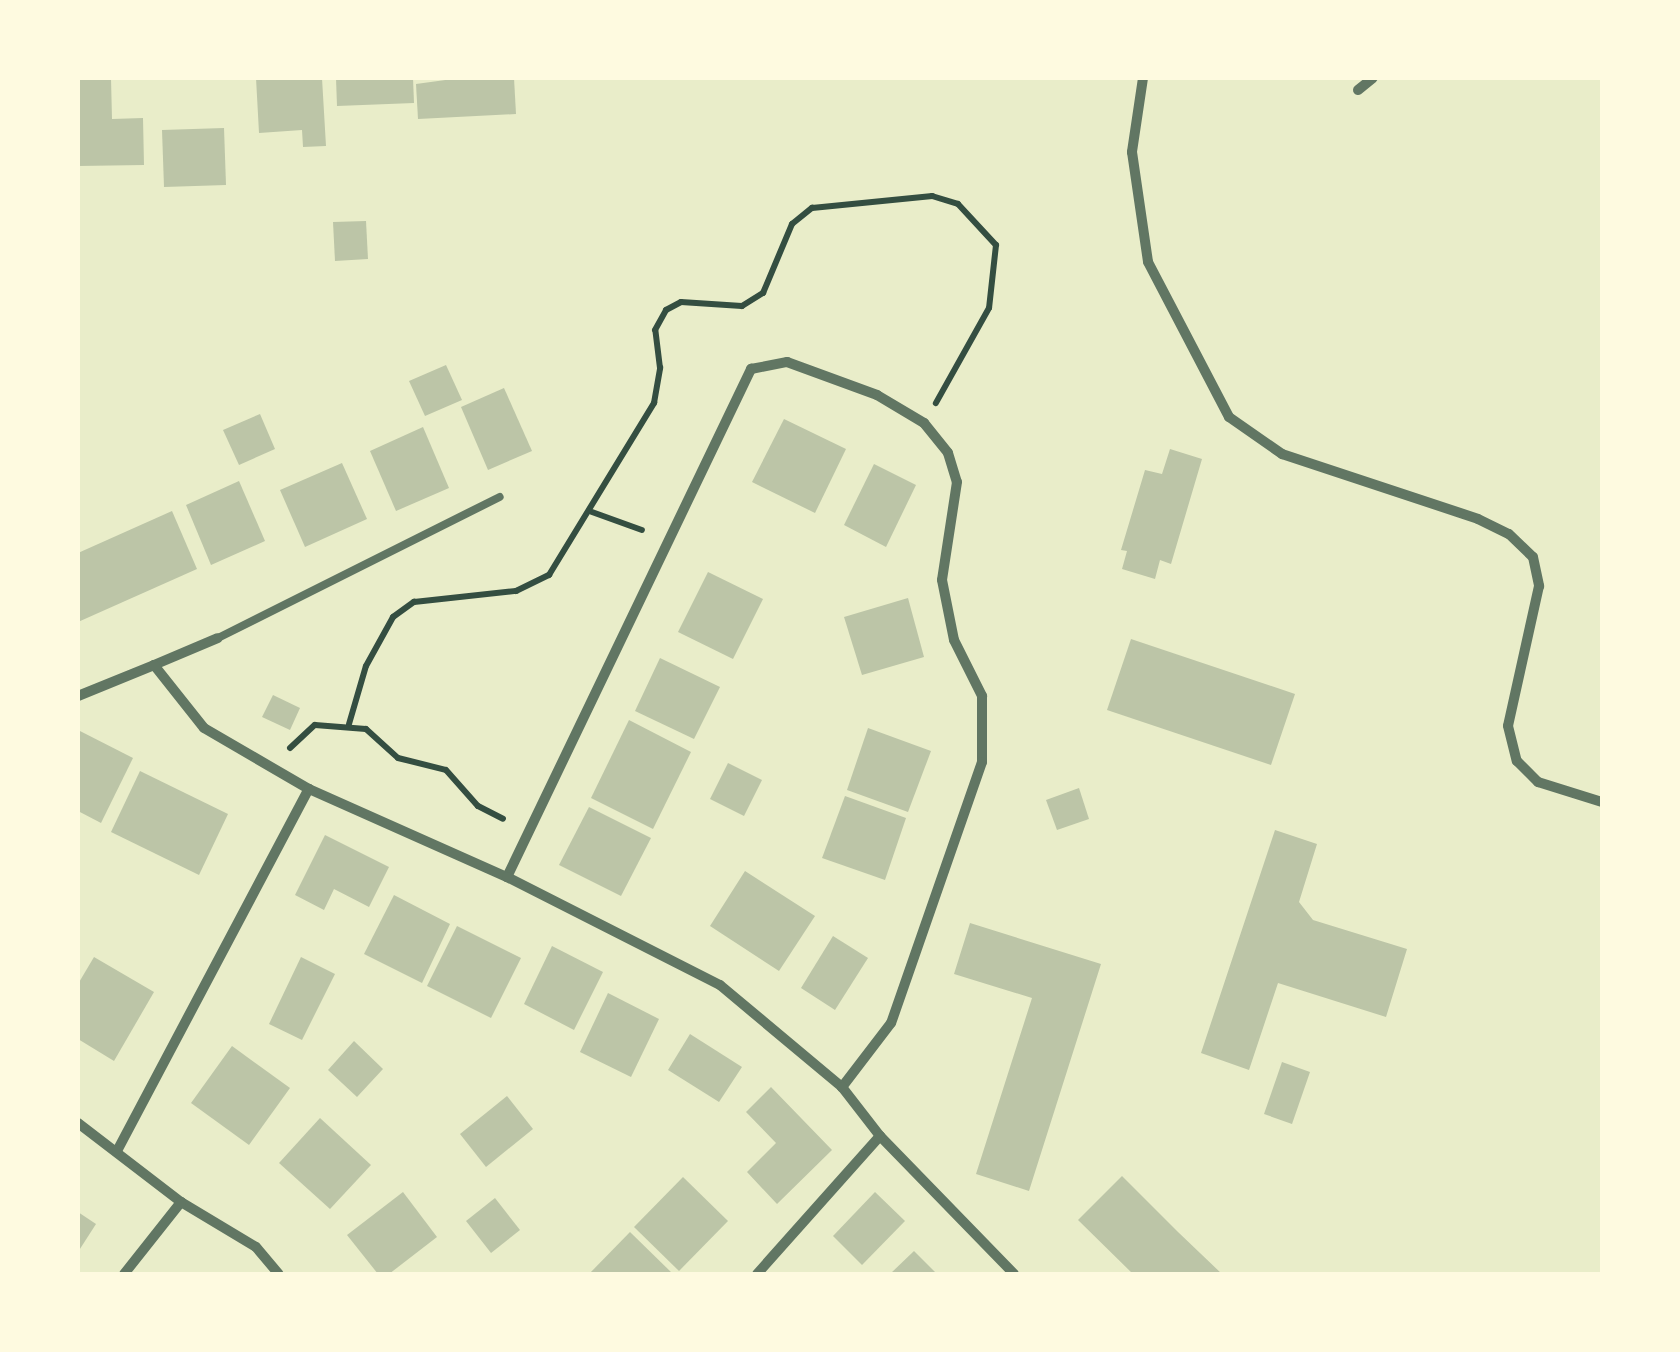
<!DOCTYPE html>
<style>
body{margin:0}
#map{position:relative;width:1680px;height:1352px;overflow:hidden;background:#e9edc9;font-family:"Source Serif 4",serif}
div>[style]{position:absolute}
.building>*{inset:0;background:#bcc5a7}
.path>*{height:6px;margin:-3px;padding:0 3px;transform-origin:3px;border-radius:3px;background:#344e41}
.service>*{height:8px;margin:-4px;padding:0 4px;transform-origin:4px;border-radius:4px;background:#617663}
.minor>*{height:10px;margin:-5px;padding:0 5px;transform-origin:5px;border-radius:5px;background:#617663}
span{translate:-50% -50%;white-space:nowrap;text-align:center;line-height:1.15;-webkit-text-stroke:8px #fefae0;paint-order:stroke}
.frame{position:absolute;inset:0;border:80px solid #fefae0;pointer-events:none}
</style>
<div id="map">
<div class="building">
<div style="clip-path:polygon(78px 78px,111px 78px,112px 119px,143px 118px,144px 165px,78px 166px)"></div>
<div style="clip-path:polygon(256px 78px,322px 78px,326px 146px,303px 147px,302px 130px,259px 133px)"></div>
<div style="clip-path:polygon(336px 78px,413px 78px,414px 103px,337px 106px)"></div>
<div style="clip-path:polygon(460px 78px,514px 78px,516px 114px,418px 119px,416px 84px)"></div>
<div style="clip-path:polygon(224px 128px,226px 185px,164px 187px,162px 130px)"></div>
<div style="clip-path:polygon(366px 221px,368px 259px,335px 261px,333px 222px)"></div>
<div style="clip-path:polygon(446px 365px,462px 400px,425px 416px,409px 381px)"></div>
<div style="clip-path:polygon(504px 388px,532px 451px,488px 470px,461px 407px)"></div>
<div style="clip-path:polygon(260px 414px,275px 449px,239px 465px,223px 430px)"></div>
<div style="clip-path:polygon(784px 419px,846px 449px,815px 513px,752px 482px)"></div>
<div style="clip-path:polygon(423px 427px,449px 488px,396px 511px,370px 451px)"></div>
<div style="clip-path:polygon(1170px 449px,1202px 459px,1171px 564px,1160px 560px,1155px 579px,1122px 569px,1127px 551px,1121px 550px,1145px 470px,1162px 474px)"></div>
<div style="clip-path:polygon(342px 463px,367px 519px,305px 547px,280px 490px)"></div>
<div style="clip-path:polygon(874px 464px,916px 485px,886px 547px,844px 525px)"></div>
<div style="clip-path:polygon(239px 481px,265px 541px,211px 565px,186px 505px)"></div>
<div style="clip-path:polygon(172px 511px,197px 569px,78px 622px,78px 553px)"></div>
<div style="clip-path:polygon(708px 572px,763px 599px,733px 659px,678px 632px)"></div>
<div style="clip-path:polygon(908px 598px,924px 657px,862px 675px,844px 617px)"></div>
<div style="clip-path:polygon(1131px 639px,1295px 694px,1271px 765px,1107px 710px)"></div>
<div style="clip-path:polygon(660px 658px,720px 687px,694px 739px,635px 711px)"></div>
<div style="clip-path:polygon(273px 695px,300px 708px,290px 730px,262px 717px)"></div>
<div style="clip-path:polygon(629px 720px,691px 752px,653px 829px,591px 798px)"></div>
<div style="clip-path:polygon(868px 728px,931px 751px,908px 812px,847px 790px)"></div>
<div style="clip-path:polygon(78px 730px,133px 758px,101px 823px,78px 811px)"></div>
<div style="clip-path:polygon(728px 763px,762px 780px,744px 816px,710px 799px)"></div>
<div style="clip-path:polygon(140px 771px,228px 814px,199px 875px,111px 832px)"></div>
<div style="clip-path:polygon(1079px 788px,1089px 819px,1057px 830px,1046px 800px)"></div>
<div style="clip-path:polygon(845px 796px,906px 818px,885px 880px,822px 858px)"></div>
<div style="clip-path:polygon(589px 807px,651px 838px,621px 896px,559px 865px)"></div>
<div style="clip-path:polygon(1275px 830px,1317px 844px,1299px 902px,1313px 920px,1407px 949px,1386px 1017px,1278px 983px,1249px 1070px,1201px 1053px)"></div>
<div style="clip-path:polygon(325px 835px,389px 867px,369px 907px,334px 889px,324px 910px,295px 895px)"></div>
<div style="clip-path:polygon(745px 871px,815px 916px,779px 971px,710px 926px)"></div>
<div style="clip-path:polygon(394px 895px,450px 924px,422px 983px,364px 954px)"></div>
<div style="clip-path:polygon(970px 923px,1101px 964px,1029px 1191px,976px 1174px,1032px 998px,954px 974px)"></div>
<div style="clip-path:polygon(457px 926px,521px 958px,491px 1018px,427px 986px)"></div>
<div style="clip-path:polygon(833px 936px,868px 958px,835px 1010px,801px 988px)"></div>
<div style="clip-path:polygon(552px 946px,603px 972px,574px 1030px,524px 1004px)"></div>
<div style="clip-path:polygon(94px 957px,154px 992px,114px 1061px,78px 1039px,78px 984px)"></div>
<div style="clip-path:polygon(301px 957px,335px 974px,302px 1040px,269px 1024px)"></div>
<div style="clip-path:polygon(608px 993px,659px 1019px,631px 1077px,580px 1052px)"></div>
<div style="clip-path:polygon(690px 1034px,742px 1067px,719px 1102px,668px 1070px)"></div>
<div style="clip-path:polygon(354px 1041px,383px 1069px,357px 1097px,328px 1070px)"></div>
<div style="clip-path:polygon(232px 1046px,290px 1088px,249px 1145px,191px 1103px)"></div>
<div style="clip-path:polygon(1282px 1062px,1310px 1072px,1292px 1124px,1264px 1114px)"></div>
<div style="clip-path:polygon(771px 1087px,832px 1150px,777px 1204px,747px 1172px,776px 1143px,746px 1112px)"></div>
<div style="clip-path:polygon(507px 1096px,533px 1129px,486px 1167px,460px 1134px)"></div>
<div style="clip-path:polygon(320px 1118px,371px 1165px,330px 1209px,279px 1163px)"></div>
<div style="clip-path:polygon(1122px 1176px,1178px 1232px,1222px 1274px,1133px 1274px,1078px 1220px)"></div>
<div style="clip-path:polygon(683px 1177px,728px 1221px,679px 1271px,634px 1227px)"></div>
<div style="clip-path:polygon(403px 1192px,437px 1237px,389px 1274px,378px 1274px,347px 1235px)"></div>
<div style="clip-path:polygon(875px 1192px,905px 1221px,862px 1265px,833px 1236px)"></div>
<div style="clip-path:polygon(495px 1198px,520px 1230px,491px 1253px,466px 1221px)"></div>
<div style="clip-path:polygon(78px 1212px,96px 1224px,78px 1252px)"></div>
<div style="clip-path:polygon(630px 1232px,673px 1274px,589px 1274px)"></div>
<div style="clip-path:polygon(914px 1251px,937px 1274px,890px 1274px)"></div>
</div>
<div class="path">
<div style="left:592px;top:512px;width:53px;rotate:19.8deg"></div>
<div style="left:349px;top:724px;width:60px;rotate:-73.7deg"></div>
<div style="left:366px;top:666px;width:56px;rotate:-61.1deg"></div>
<div style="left:393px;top:617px;width:26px;rotate:-36deg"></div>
<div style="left:414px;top:602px;width:103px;rotate:-6.2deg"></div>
<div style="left:516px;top:591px;width:37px;rotate:-26deg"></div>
<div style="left:549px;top:575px;width:202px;rotate:-58.6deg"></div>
<div style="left:654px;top:403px;width:36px;rotate:-80deg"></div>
<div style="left:660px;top:368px;width:38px;rotate:-97deg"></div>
<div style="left:655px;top:330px;width:23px;rotate:-61deg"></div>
<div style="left:666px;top:310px;width:17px;rotate:-28deg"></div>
<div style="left:681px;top:302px;width:61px;rotate:3.8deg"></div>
<div style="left:742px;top:306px;width:25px;rotate:-32deg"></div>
<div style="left:763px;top:293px;width:75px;rotate:-67.2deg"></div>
<div style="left:792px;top:224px;width:26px;rotate:-39deg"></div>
<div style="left:812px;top:208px;width:121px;rotate:-5.7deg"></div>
<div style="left:932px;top:196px;width:27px;rotate:17deg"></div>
<div style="left:958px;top:204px;width:56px;rotate:47.2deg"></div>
<div style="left:996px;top:245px;width:63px;rotate:96.3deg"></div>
<div style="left:989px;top:308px;width:109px;rotate:119.2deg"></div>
<div style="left:290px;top:748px;width:34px;rotate:-43deg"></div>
<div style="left:315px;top:725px;width:51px;rotate:4.5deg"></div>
<div style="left:366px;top:729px;width:43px;rotate:42.2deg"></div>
<div style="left:398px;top:758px;width:49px;rotate:14deg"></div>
<div style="left:446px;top:770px;width:48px;rotate:48.4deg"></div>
<div style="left:478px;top:806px;width:28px;rotate:27deg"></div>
</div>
<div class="service">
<div style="left:218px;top:638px;width:315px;rotate:-26.6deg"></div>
</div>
<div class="minor">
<div style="left:1143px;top:78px;width:75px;rotate:98.5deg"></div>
<div style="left:1132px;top:152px;width:111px;rotate:81.7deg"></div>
<div style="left:1148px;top:262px;width:175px;rotate:62.4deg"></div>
<div style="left:1229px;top:417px;width:65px;rotate:34.9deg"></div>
<div style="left:1282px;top:454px;width:206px;rotate:18.3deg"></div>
<div style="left:1478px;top:519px;width:34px;rotate:26deg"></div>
<div style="left:1509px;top:534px;width:33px;rotate:44deg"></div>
<div style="left:1533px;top:557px;width:30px;rotate:78deg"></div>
<div style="left:1539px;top:586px;width:143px;rotate:102.5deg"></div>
<div style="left:1508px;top:726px;width:36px;rotate:76deg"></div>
<div style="left:1517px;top:761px;width:30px;rotate:45deg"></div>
<div style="left:1538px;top:782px;width:67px;rotate:17.4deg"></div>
<div style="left:1358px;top:90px;width:19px;rotate:-39deg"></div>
<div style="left:154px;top:665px;width:69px;rotate:-22.9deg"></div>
<div style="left:78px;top:696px;width:82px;rotate:-22.2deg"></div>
<div style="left:154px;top:665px;width:80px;rotate:51.6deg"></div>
<div style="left:204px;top:728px;width:121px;rotate:30.2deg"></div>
<div style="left:507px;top:877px;width:564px;rotate:-64.34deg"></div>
<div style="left:751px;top:369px;width:37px;rotate:-11deg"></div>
<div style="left:787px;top:362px;width:96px;rotate:20.1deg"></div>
<div style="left:877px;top:395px;width:55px;rotate:30.8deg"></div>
<div style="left:924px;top:423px;width:38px;rotate:51deg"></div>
<div style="left:948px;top:453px;width:30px;rotate:73deg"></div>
<div style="left:957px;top:482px;width:99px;rotate:98.7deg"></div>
<div style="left:942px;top:580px;width:61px;rotate:78.7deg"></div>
<div style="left:954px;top:640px;width:63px;rotate:63.4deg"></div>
<div style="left:982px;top:696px;width:66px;rotate:90deg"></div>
<div style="left:982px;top:762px;width:276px;rotate:109.2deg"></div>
<div style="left:891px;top:1023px;width:81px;rotate:127.4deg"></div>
<div style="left:78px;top:1123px;width:130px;rotate:37.5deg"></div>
<div style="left:181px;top:1202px;width:87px;rotate:31deg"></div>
<div style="left:256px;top:1247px;width:35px;rotate:50deg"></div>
<div style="left:117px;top:1151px;width:410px;rotate:-62.1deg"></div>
<div style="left:309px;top:789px;width:217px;rotate:24deg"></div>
<div style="left:507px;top:877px;width:239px;rotate:26.9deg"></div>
<div style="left:720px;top:985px;width:159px;rotate:39.9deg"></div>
<div style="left:842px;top:1087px;width:62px;rotate:52.2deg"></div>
<div style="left:880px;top:1136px;width:192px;rotate:45.8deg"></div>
<div style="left:124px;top:1274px;width:92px;rotate:-51.6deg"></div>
<div style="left:757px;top:1274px;width:185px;rotate:-48.3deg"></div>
</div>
<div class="frame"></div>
</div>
